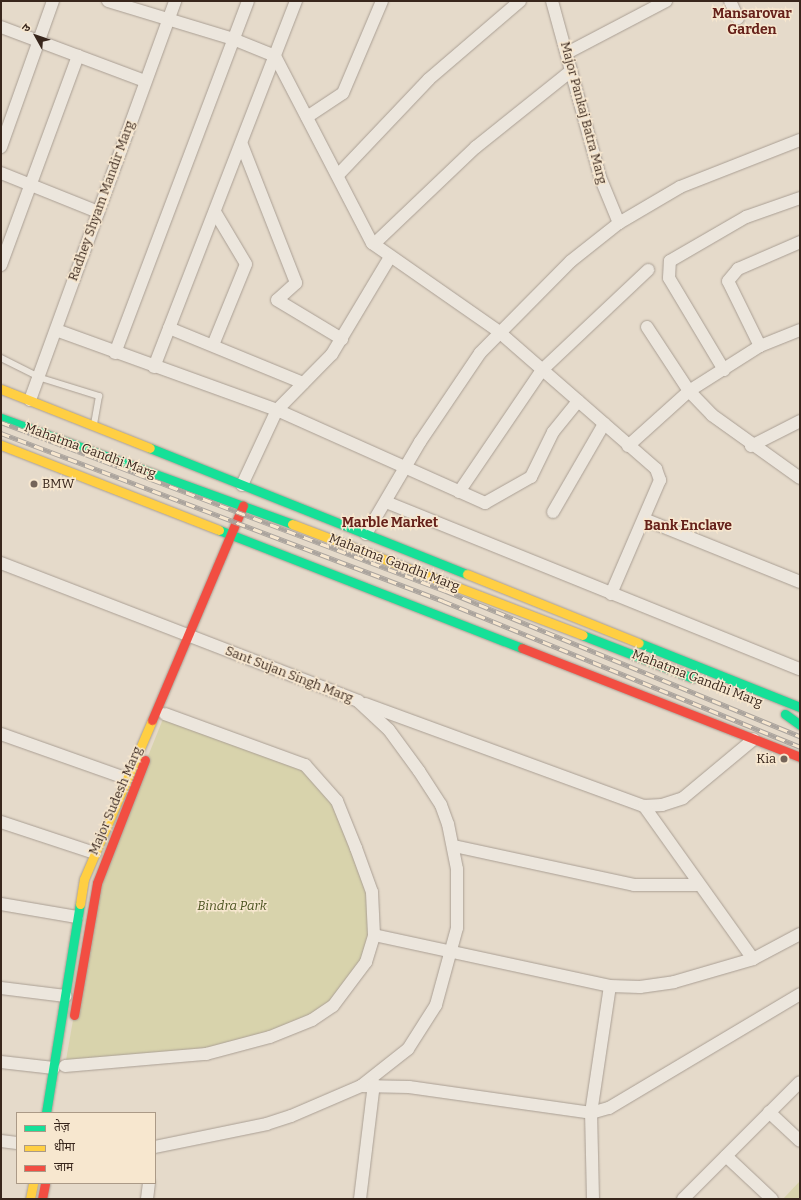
<!DOCTYPE html>
<meta charset="utf-8">
<style>
body{margin:0}
#map{position:relative;width:801px;height:1200px;overflow:hidden;background:#e5daca;font-family:Bitter,"Noto Sans Devanagari",serif}
div>[style]{position:absolute}
.green>*{inset:0;background:#d8d3ac}
.roads{filter:drop-shadow(0 0 1px #aa9f94) drop-shadow(0 0 1px #aa9f94)}
.lane>*{height:6px;margin:-3px;padding:0 3px;transform-origin:3px;border-radius:3px;background:#ece6dd}
.street>*{height:12px;margin:-6px;padding:0 6px;transform-origin:6px;border-radius:6px;background:#ece6dd}
.fast>*{height:9px;margin:-4.5px;padding:0 4.5px;transform-origin:4.5px;border-radius:4.5px;background:#16e098}
.slow>*{height:9px;margin:-4.5px;padding:0 4.5px;transform-origin:4.5px;border-radius:4.5px;background:#ffcf43}
.jam>*{height:9px;margin:-4.5px;padding:0 4.5px;transform-origin:4.5px;border-radius:4.5px;background:#f24e42}
.rail>*{height:4.5px;margin-top:-2.25px;transform-origin:0;background:repeating-linear-gradient(90deg,#f7e7cf 0 9px,#aba49d 0 18px);box-sizing:border-box;border-block:1px solid #aba49d}
.dots>*{width:11px;height:11px;translate:-50% -50%;box-sizing:border-box;border:2px solid #f7e7cf;border-radius:50%}
span{translate:-50% -50%;white-space:nowrap;text-align:center;line-height:1.15;-webkit-text-stroke:3px #f7e7cf;paint-order:stroke}
.street-label{font-size:13px;color:#38261c}
.poi-label{font-size:13px;color:#38261c}
.left{translate:0 -50%;text-align:left}
.right{translate:-100% -50%;text-align:right}
.park-label{font-size:13px;color:#4e5522;font-style:italic}
.neighbourhood-label{font-size:14px;color:#66211a;font-weight:700}
.frame{position:absolute;inset:0;border:2px solid #38261c;pointer-events:none}
.legend{position:absolute;left:16px;top:1112px;width:140px;height:72px;box-sizing:border-box;background:#f7e7cf;border:1px solid #ab9a87;margin:0;padding:5px 7px;list-style:none;font-size:12px;color:#38261c}
.legend li{display:flex;align-items:center;gap:8px;height:20px}
.legend b{width:20px;border:1px solid #ab9a87}
.north{position:absolute;left:16px;top:16px;width:40px;height:40px;-webkit-text-stroke:3px #f7e7cf;paint-order:stroke;rotate:310deg;font-size:11px;font-weight:700;line-height:16px;text-align:center;color:#38261c}
.north::after{content:'';display:block;margin:auto;width:14px;height:18px;background:#38261c;clip-path:polygon(50% 0,100% 100%,50% 72%,0 100%)}
</style>
<div id="map">
<div class="green">
<div style="clip-path:polygon(165px 714px,305px 765px,337px 801px,370px 886px,374px 935px,366px 962px,312px 1020px,206px 1054px,65px 1066px,97px 883px)"></div>
<div style="clip-path:polygon(800px 1181px,800px 1199px,783px 1199px)"></div>
</div>
<div class="roads">
<div class="lane">
<div style="left:1px;top:358px;width:45px;rotate:26.6deg"></div>
<div style="left:41px;top:378px;width:61px;rotate:17.2deg"></div>
<div style="left:99px;top:396px;width:28px;rotate:100deg"></div>
</div>
<div class="street">
<div style="left:108px;top:1px;width:131px;rotate:16.9deg"></div>
<div style="left:233px;top:39px;width:45px;rotate:22deg"></div>
<div style="left:275px;top:56px;width:211px;rotate:62.6deg"></div>
<div style="left:372px;top:243px;width:154px;rotate:34.9deg"></div>
<div style="left:498px;top:331px;width:210px;rotate:41.1deg"></div>
<div style="left:656px;top:469px;width:12px;rotate:70deg"></div>
<div style="left:660px;top:480px;width:124px;rotate:113.3deg"></div>
<div style="left:552px;top:1px;width:182px;rotate:74.7deg"></div>
<div style="left:600px;top:177px;width:50px;rotate:67.6deg"></div>
<div style="left:730px;top:1px;width:19px;rotate:65deg"></div>
<div style="left:1px;top:27px;width:154px;rotate:20.6deg"></div>
<div style="left:567px;top:53px;width:112px;rotate:-27.7deg"></div>
<div style="left:307px;top:117px;width:43px;rotate:-33.7deg"></div>
<div style="left:343px;top:93px;width:100px;rotate:-67deg"></div>
<div style="left:242px;top:145px;width:148px;rotate:68.6deg"></div>
<div style="left:296px;top:283px;width:25px;rotate:138deg"></div>
<div style="left:277px;top:300px;width:76px;rotate:31deg"></div>
<div style="left:1px;top:147px;width:155px;rotate:-70.4deg"></div>
<div style="left:1px;top:173px;width:105px;rotate:21.9deg"></div>
<div style="left:338px;top:175px;width:132px;rotate:-46.5deg"></div>
<div style="left:429px;top:79px;width:120px;rotate:-40.6deg"></div>
<div style="left:374px;top:244px;width:141px;rotate:-43.6deg"></div>
<div style="left:476px;top:147px;width:122px;rotate:-38.7deg"></div>
<div style="left:1px;top:265px;width:223px;rotate:-69.8deg"></div>
<div style="left:647px;top:327px;width:77px;rotate:56.7deg"></div>
<div style="left:689px;top:391px;width:33px;rotate:46deg"></div>
<div style="left:712px;top:415px;width:108px;rotate:35.6deg"></div>
<div style="left:169px;top:328px;width:145px;rotate:22.3deg"></div>
<div style="left:56px;top:330px;width:235px;rotate:19.9deg"></div>
<div style="left:277px;top:410px;width:228px;rotate:24.1deg"></div>
<div style="left:485px;top:503px;width:53px;rotate:-29.5deg"></div>
<div style="left:531px;top:477px;width:50px;rotate:-63.9deg"></div>
<div style="left:553px;top:432px;width:40px;rotate:-51deg"></div>
<div style="left:213px;top:345px;width:87px;rotate:-67.8deg"></div>
<div style="left:246px;top:264px;width:61px;rotate:-120.8deg"></div>
<div style="left:760px;top:346px;width:72px;rotate:-116.2deg"></div>
<div style="left:728px;top:281px;width:16px;rotate:-50deg"></div>
<div style="left:738px;top:269px;width:68px;rotate:-23.5deg"></div>
<div style="left:115px;top:353px;width:376px;rotate:-69.3deg"></div>
<div style="left:154px;top:367px;width:393px;rotate:-68.8deg"></div>
<div style="left:724px;top:370px;width:107px;rotate:-120.9deg"></div>
<div style="left:669px;top:278px;width:17px;rotate:-87deg"></div>
<div style="left:670px;top:261px;width:88px;rotate:-30.1deg"></div>
<div style="left:746px;top:217px;width:57px;rotate:-19.4deg"></div>
<div style="left:30px;top:400px;width:425px;rotate:-70deg"></div>
<div style="left:628px;top:446px;width:82px;rotate:-42deg"></div>
<div style="left:689px;top:391px;width:84px;rotate:-32.4deg"></div>
<div style="left:760px;top:346px;width:43px;rotate:-21.8deg"></div>
<div style="left:751px;top:446px;width:55px;rotate:-27deg"></div>
<div style="left:242px;top:485px;width:83px;rotate:-65deg"></div>
<div style="left:277px;top:410px;width:78px;rotate:-45.5deg"></div>
<div style="left:332px;top:354px;width:113px;rotate:-59.1deg"></div>
<div style="left:459px;top:492px;width:148px;rotate:-55.8deg"></div>
<div style="left:542px;top:370px;width:146px;rotate:-43.3deg"></div>
<div style="left:386px;top:502px;width:446px;rotate:22deg"></div>
<div style="left:553px;top:512px;width:102px;rotate:-59.9deg"></div>
<div style="left:644px;top:519px;width:168px;rotate:22deg"></div>
<div style="left:366px;top:534px;width:107px;rotate:-59.6deg"></div>
<div style="left:420px;top:442px;width:107px;rotate:-56deg"></div>
<div style="left:480px;top:353px;width:129px;rotate:-45.3deg"></div>
<div style="left:571px;top:261px;width:61px;rotate:-38.4deg"></div>
<div style="left:619px;top:223px;width:71px;rotate:-30.5deg"></div>
<div style="left:680px;top:187px;width:129px;rotate:-21.4deg"></div>
<div style="left:1px;top:563px;width:383px;rotate:21.1deg"></div>
<div style="left:358px;top:701px;width:42px;rotate:43.1deg"></div>
<div style="left:389px;top:730px;width:51px;rotate:53.8deg"></div>
<div style="left:419px;top:771px;width:40px;rotate:57.1deg"></div>
<div style="left:441px;top:805px;width:20px;rotate:70deg"></div>
<div style="left:448px;top:824px;width:46px;rotate:78.7deg"></div>
<div style="left:457px;top:869px;width:59px;rotate:90deg"></div>
<div style="left:457px;top:928px;width:80px;rotate:105.3deg"></div>
<div style="left:436px;top:1005px;width:52px;rotate:122.5deg"></div>
<div style="left:408px;top:1049px;width:60px;rotate:141.8deg"></div>
<div style="left:361px;top:1086px;width:76px;rotate:156.8deg"></div>
<div style="left:291px;top:1116px;width:25px;rotate:162deg"></div>
<div style="left:267px;top:1124px;width:114px;rotate:168.4deg"></div>
<div style="left:365px;top:704px;width:297px;rotate:20.1deg"></div>
<div style="left:644px;top:806px;width:18px;rotate:-3deg"></div>
<div style="left:662px;top:805px;width:22px;rotate:-18deg"></div>
<div style="left:683px;top:798px;width:92px;rotate:-39.7deg"></div>
<div style="left:1px;top:734px;width:132px;rotate:19.5deg"></div>
<div style="left:644px;top:806px;width:188px;rotate:54.5deg"></div>
<div style="left:1px;top:822px;width:99px;rotate:18.3deg"></div>
<div style="left:454px;top:846px;width:184px;rotate:12.2deg"></div>
<div style="left:634px;top:885px;width:65px"></div>
<div style="left:1px;top:904px;width:77px;rotate:9.7deg"></div>
<div style="left:374px;top:935px;width:241px;rotate:12.2deg"></div>
<div style="left:610px;top:986px;width:30px;rotate:2deg"></div>
<div style="left:640px;top:987px;width:34px;rotate:-8deg"></div>
<div style="left:674px;top:982px;width:82px;rotate:-16.2deg"></div>
<div style="left:753px;top:959px;width:53px;rotate:-28deg"></div>
<div style="left:1px;top:988px;width:65px;rotate:7deg"></div>
<div style="left:1px;top:1062px;width:53px;rotate:6.5deg"></div>
<div style="left:65px;top:1066px;width:142px;rotate:-4.9deg"></div>
<div style="left:206px;top:1054px;width:66px;rotate:-14.9deg"></div>
<div style="left:270px;top:1037px;width:45px;rotate:-22deg"></div>
<div style="left:312px;top:1020px;width:25px;rotate:-34deg"></div>
<div style="left:333px;top:1006px;width:55px;rotate:-53.1deg"></div>
<div style="left:366px;top:962px;width:28px;rotate:-73deg"></div>
<div style="left:374px;top:935px;width:43px;rotate:-92.7deg"></div>
<div style="left:372px;top:892px;width:47px;rotate:-110deg"></div>
<div style="left:356px;top:848px;width:51px;rotate:-112deg"></div>
<div style="left:337px;top:801px;width:48px;rotate:-131.6deg"></div>
<div style="left:305px;top:765px;width:149px;rotate:-160deg"></div>
<div style="left:361px;top:1086px;width:48px;rotate:1.2deg"></div>
<div style="left:409px;top:1087px;width:184px;rotate:8.1deg"></div>
<div style="left:591px;top:1113px;width:19px;rotate:-16deg"></div>
<div style="left:609px;top:1108px;width:222px;rotate:-30.8deg"></div>
<div style="left:769px;top:1112px;width:42px;rotate:43.1deg"></div>
<div style="left:1px;top:1141px;width:16px;rotate:7deg"></div>
<div style="left:726px;top:1156px;width:63px;rotate:43.1deg"></div>
<div style="left:147px;top:1199px;width:16px;rotate:-83deg"></div>
<div style="left:360px;top:1199px;width:116px;rotate:-83.1deg"></div>
<div style="left:593px;top:1199px;width:86px;rotate:-91.3deg"></div>
<div style="left:591px;top:1113px;width:128px;rotate:-81.5deg"></div>
<div style="left:683px;top:1199px;width:165px;rotate:-45deg"></div>
</div>
<div class="fast">
<div style="left:1px;top:418px;width:310px;rotate:20deg"></div>
<div style="left:150px;top:448px;width:341px;rotate:21.7deg"></div>
<div style="left:219px;top:530px;width:325px;rotate:21.3deg"></div>
<div style="left:582px;top:635px;width:119px;rotate:21.2deg"></div>
<div style="left:639px;top:643px;width:173px;rotate:21.7deg"></div>
<div style="left:785px;top:714px;width:19px;rotate:36deg"></div>
<div style="left:46px;top:1113px;width:212px;rotate:-80.8deg"></div>
</div>
<div class="slow">
<div style="left:1px;top:389px;width:160px;rotate:21.6deg"></div>
<div style="left:1px;top:445px;width:234px;rotate:21.3deg"></div>
<div style="left:292px;top:524px;width:311px;rotate:20.9deg"></div>
<div style="left:467px;top:574px;width:185px;rotate:21.9deg"></div>
<div style="left:80px;top:904px;width:25px;rotate:-81deg"></div>
<div style="left:84px;top:879px;width:173px;rotate:-66.8deg"></div>
<div style="left:30px;top:1199px;width:16px;rotate:-79deg"></div>
</div>
<div class="jam">
<div style="left:522px;top:648px;width:299px;rotate:21.4deg"></div>
<div style="left:152px;top:720px;width:233px;rotate:-67deg"></div>
<div style="left:74px;top:1015px;width:134px;rotate:-80.1deg"></div>
<div style="left:97px;top:883px;width:132px;rotate:-68.7deg"></div>
<div style="left:42px;top:1199px;width:16px;rotate:-79deg"></div>
</div>
</div>
<div class="rail">
<div style="left:1px;top:422px;width:476px;rotate:20.8deg"></div>
<div style="left:446px;top:591px;width:383px;rotate:22.3deg"></div>
<div style="left:1px;top:433px;width:473px;rotate:20.8deg"></div>
<div style="left:443px;top:601px;width:386px;rotate:22.2deg"></div>
</div>
<div class="dots">
<div style="left:34px;top:484px;background:#756559"></div>
<div style="left:784px;top:759px;background:#756559"></div>
</div>
<div class="street-label">
<span style="left:583px;top:113px;rotate:75deg">Major Pankaj Batra Marg</span>
<span style="left:102px;top:201px;rotate:-70deg">Radhey Shyam Mandir Marg</span>
<span style="left:90px;top:451px;rotate:20deg">Mahatma Gandhi Marg</span>
<span style="left:394px;top:563px;rotate:21deg">Mahatma Gandhi Marg</span>
<span style="left:289px;top:675px;rotate:21deg">Sant Sujan Singh Marg</span>
<span style="left:697px;top:679px;rotate:21deg">Mahatma Gandhi Marg</span>
<span style="left:116px;top:801px;rotate:-67deg">Major Sudesh Marg</span>
</div>
<div class="poi-label">
<span class="left" style="left:42px;top:484px">BMW</span>
<span class="right" style="left:776px;top:759px">Kia</span>
</div>
<div class="park-label">
<span style="left:232px;top:906px">Bindra Park</span>
</div>
<div class="neighbourhood-label">
<span style="left:752px;top:22px">Mansarovar<br>Garden</span>
<span style="left:390px;top:523px">Marble Market</span>
<span style="left:688px;top:526px">Bank Enclave</span>
</div>
<div class="frame"></div>
<ul class="legend">
<li><b style="height:5px;background:#16e098"></b>तेज़</li>
<li><b style="height:5px;background:#ffcf43"></b>धीमा</li>
<li><b style="height:5px;background:#f24e42"></b>जाम</li>
</ul>
<div class="north">उ</div>
</div>
